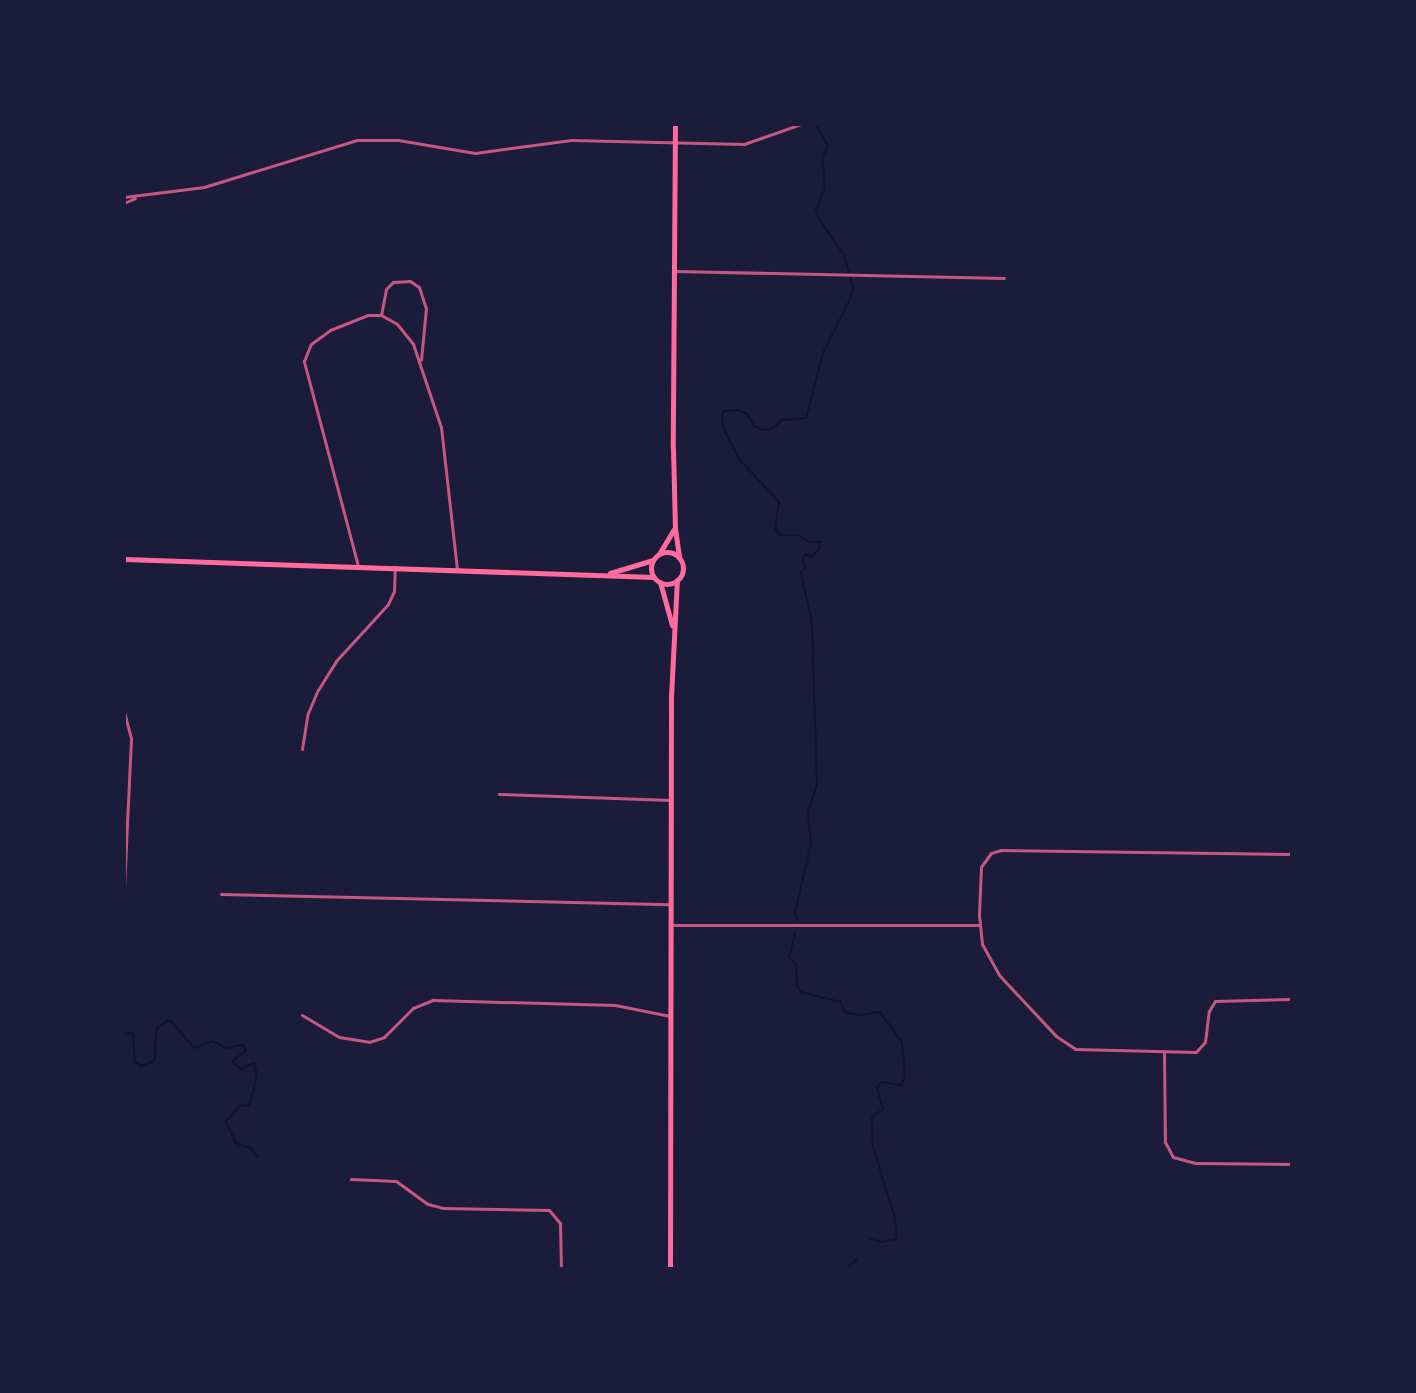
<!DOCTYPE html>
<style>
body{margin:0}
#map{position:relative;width:1416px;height:1393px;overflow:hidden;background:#1b1b3a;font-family:Manrope,sans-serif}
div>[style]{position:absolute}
.stream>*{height:2px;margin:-1px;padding:0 1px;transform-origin:1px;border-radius:1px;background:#12122b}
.minor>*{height:3px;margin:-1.5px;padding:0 1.5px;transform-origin:1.5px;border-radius:1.5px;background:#c65784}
.secondary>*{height:5px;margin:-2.5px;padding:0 2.5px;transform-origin:2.5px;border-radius:2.5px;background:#ff6b9d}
.secondary>.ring{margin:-2.5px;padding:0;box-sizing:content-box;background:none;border:5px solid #ff6b9d;border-radius:50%}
span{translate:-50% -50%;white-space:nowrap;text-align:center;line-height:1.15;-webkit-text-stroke:6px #1b1b3a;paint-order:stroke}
.frame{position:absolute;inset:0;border:126px solid #1b1b3a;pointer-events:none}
</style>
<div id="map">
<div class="stream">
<div style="left:797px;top:920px;width:7px;rotate:-106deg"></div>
<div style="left:795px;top:913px;width:72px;rotate:-77.1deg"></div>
<div style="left:811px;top:843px;width:31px;rotate:-96deg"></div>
<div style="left:808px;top:812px;width:28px;rotate:-72deg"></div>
<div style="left:817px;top:785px;width:163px;rotate:-91.8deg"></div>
<div style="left:812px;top:622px;width:50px;rotate:-102.7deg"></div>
<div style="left:801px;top:573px;width:7px;rotate:-56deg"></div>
<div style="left:805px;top:567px;width:8px;rotate:-113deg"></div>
<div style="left:802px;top:560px;width:7px;rotate:-56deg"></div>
<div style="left:806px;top:554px;width:7px;rotate:27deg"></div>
<div style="left:812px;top:557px;width:11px;rotate:-49deg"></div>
<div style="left:819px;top:549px;width:7px;rotate:-82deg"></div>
<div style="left:820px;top:542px;width:10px;rotate:180deg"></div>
<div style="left:810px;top:542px;width:14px;rotate:-150deg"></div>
<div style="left:798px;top:535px;width:18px;rotate:180deg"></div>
<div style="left:780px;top:535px;width:8px;rotate:-130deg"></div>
<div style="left:775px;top:529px;width:27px;rotate:-82deg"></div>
<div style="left:779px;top:502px;width:59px;rotate:-132.9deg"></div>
<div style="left:739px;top:459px;width:33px;rotate:-117deg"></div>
<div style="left:724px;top:430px;width:13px;rotate:-99deg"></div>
<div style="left:722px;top:417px;width:6px;rotate:-72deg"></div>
<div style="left:724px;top:411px;width:14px;rotate:-4deg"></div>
<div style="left:738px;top:410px;width:10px;rotate:24deg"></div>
<div style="left:747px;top:414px;width:14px;rotate:60deg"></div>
<div style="left:754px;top:426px;width:11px;rotate:22deg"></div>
<div style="left:764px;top:430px;width:9px;rotate:-13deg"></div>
<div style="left:773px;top:428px;width:12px;rotate:-42deg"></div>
<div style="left:782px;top:420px;width:24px;rotate:-5deg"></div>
<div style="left:806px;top:418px;width:67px;rotate:-75.3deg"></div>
<div style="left:823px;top:353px;width:60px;rotate:-63.4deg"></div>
<div style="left:850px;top:299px;width:12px;rotate:-76deg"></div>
<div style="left:853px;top:287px;width:33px;rotate:-106deg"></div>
<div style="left:844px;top:255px;width:44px;rotate:-124.8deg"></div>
<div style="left:819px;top:219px;width:10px;rotate:-107deg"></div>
<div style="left:816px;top:209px;width:22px;rotate:-66deg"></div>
<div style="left:825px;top:189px;width:32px;rotate:-95deg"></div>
<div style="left:822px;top:157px;width:13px;rotate:-61deg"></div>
<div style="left:828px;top:146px;width:25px;rotate:-119deg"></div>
<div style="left:795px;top:934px;width:25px;rotate:104deg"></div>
<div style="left:789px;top:958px;width:9px;rotate:36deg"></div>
<div style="left:796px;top:963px;width:23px;rotate:88deg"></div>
<div style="left:797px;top:986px;width:7px;rotate:56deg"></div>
<div style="left:801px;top:992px;width:41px;rotate:14deg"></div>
<div style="left:841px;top:1002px;width:10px;rotate:73deg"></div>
<div style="left:844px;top:1012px;width:16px;rotate:11deg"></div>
<div style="left:860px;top:1015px;width:20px;rotate:-9deg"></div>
<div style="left:880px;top:1012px;width:37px;rotate:54deg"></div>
<div style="left:902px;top:1042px;width:35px;rotate:85deg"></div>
<div style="left:905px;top:1077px;width:9px;rotate:117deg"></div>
<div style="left:901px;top:1085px;width:19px;rotate:-171deg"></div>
<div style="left:882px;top:1082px;width:7px;rotate:135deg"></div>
<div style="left:877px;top:1087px;width:23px;rotate:75deg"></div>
<div style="left:883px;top:1109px;width:14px;rotate:144deg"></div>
<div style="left:872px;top:1117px;width:10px;rotate:90deg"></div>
<div style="left:872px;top:1127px;width:19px;rotate:87deg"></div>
<div style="left:873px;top:1146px;width:76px;rotate:73.2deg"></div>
<div style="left:895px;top:1219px;width:20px;rotate:84deg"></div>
<div style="left:897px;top:1239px;width:15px;rotate:169deg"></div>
<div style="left:882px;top:1242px;width:12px;rotate:-166deg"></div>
<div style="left:124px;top:1032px;width:9px;rotate:13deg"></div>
<div style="left:133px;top:1034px;width:28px;rotate:86deg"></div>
<div style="left:135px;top:1062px;width:7px;rotate:34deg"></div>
<div style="left:141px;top:1066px;width:14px;rotate:-21deg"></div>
<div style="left:154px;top:1061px;width:33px;rotate:-85deg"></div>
<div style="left:157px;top:1028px;width:12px;rotate:-35deg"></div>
<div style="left:167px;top:1021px;width:5px;rotate:11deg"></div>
<div style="left:172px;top:1022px;width:34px;rotate:50deg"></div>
<div style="left:194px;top:1048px;width:20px;rotate:-20deg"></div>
<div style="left:213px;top:1041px;width:15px;rotate:28deg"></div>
<div style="left:226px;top:1048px;width:17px;rotate:-10deg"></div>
<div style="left:243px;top:1045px;width:6px;rotate:59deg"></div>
<div style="left:246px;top:1050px;width:18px;rotate:139deg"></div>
<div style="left:232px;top:1062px;width:12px;rotate:35deg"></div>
<div style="left:242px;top:1069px;width:13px;rotate:-27deg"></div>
<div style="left:254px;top:1063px;width:13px;rotate:77deg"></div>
<div style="left:257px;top:1076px;width:30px;rotate:105deg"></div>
<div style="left:249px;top:1105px;width:9px;rotate:174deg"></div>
<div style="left:240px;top:1106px;width:21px;rotate:133deg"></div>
<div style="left:226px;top:1121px;width:24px;rotate:66deg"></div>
<div style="left:236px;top:1143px;width:16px;rotate:18deg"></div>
<div style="left:251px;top:1148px;width:12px;rotate:55deg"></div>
<div style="left:847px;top:1269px;width:13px;rotate:-45deg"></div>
</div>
<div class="minor">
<div style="left:124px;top:197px;width:81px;rotate:-7.1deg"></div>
<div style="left:204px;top:187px;width:160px;rotate:-17.1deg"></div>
<div style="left:357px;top:140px;width:41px"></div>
<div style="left:398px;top:140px;width:78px;rotate:9.6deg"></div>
<div style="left:475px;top:153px;width:97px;rotate:-7.7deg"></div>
<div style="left:571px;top:140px;width:173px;rotate:1.3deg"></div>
<div style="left:744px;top:144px;width:60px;rotate:-19.3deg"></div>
<div style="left:124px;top:203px;width:12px;rotate:-24deg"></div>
<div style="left:674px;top:271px;width:330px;rotate:1.2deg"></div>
<div style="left:381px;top:315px;width:18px;rotate:29deg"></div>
<div style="left:397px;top:324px;width:26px;rotate:51deg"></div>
<div style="left:413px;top:344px;width:88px;rotate:71.4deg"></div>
<div style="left:441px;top:427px;width:144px;rotate:83.6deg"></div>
<div style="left:381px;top:315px;width:26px;rotate:-79deg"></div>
<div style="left:386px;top:289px;width:10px;rotate:-45deg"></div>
<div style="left:393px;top:282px;width:17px;rotate:-3deg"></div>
<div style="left:410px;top:281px;width:11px;rotate:34deg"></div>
<div style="left:419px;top:287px;width:22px;rotate:72deg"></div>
<div style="left:426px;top:308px;width:52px;rotate:95.5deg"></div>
<div style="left:358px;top:566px;width:212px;rotate:-104.8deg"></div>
<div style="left:304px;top:361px;width:18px;rotate:-68deg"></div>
<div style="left:311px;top:344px;width:24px;rotate:-36deg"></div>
<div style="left:330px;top:330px;width:41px;rotate:-21.5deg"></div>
<div style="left:368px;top:315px;width:13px"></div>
<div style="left:124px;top:712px;width:28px;rotate:75deg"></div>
<div style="left:131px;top:739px;width:149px;rotate:92.7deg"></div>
<div style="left:302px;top:749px;width:36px;rotate:-81deg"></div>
<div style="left:308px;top:713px;width:25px;rotate:-67deg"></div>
<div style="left:318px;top:690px;width:34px;rotate:-58deg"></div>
<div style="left:336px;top:661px;width:77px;rotate:-47.6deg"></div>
<div style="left:388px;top:604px;width:14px;rotate:-65deg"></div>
<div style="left:394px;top:591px;width:24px;rotate:-88deg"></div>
<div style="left:499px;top:794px;width:172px;rotate:2deg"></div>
<div style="left:1292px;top:854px;width:291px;rotate:-179.2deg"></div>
<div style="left:1001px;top:850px;width:10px;rotate:163deg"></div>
<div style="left:991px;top:853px;width:17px;rotate:126deg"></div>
<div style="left:981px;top:867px;width:48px;rotate:92.4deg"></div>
<div style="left:979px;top:915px;width:29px;rotate:84deg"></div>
<div style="left:982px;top:944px;width:35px;rotate:61deg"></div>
<div style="left:999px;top:975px;width:83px;rotate:46.9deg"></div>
<div style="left:1056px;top:1036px;width:23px;rotate:34deg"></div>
<div style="left:1075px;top:1049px;width:121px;rotate:1.4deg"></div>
<div style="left:1196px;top:1052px;width:13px;rotate:-48deg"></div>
<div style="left:1205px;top:1042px;width:31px;rotate:-83deg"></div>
<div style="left:1209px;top:1011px;width:12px;rotate:-59deg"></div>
<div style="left:1215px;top:1001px;width:77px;rotate:-1.5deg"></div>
<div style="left:221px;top:894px;width:449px;rotate:1.3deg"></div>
<div style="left:671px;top:925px;width:308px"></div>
<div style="left:302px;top:1015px;width:43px;rotate:30.7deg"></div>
<div style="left:339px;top:1037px;width:30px;rotate:9deg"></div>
<div style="left:369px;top:1042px;width:16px;rotate:-18deg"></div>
<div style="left:384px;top:1037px;width:41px;rotate:-45deg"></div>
<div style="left:413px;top:1008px;width:22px;rotate:-22deg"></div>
<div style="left:433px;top:1000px;width:182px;rotate:1.6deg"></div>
<div style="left:615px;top:1005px;width:56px;rotate:11.3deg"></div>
<div style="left:1164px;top:1052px;width:90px;rotate:89.4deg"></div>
<div style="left:1165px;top:1142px;width:17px;rotate:62deg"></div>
<div style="left:1173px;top:1157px;width:23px;rotate:15deg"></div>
<div style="left:1195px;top:1163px;width:97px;rotate:0.6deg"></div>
<div style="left:351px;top:1179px;width:45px;rotate:2.5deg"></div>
<div style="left:396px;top:1181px;width:39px;rotate:36deg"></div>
<div style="left:428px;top:1204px;width:16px;rotate:15deg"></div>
<div style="left:443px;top:1208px;width:106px;rotate:1.1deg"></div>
<div style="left:549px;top:1210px;width:17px;rotate:50deg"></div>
<div style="left:560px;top:1223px;width:46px;rotate:88.8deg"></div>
</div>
<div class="secondary">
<div style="left:675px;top:124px;width:324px;rotate:90.4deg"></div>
<div style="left:673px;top:448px;width:80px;rotate:88.6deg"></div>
<div style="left:675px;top:528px;width:30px;rotate:82deg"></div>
<div class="ring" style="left:651px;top:552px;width:27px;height:27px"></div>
<div style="left:659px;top:554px;width:29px;rotate:-59deg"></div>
<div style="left:124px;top:559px;width:530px;rotate:1.95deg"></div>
<div style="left:610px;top:573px;width:45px;rotate:-16.8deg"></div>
<div style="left:660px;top:582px;width:45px;rotate:74.4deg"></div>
<div style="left:670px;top:1269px;width:572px;rotate:-89.9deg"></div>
<div style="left:671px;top:697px;width:117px;rotate:-87.1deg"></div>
</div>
<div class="frame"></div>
</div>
